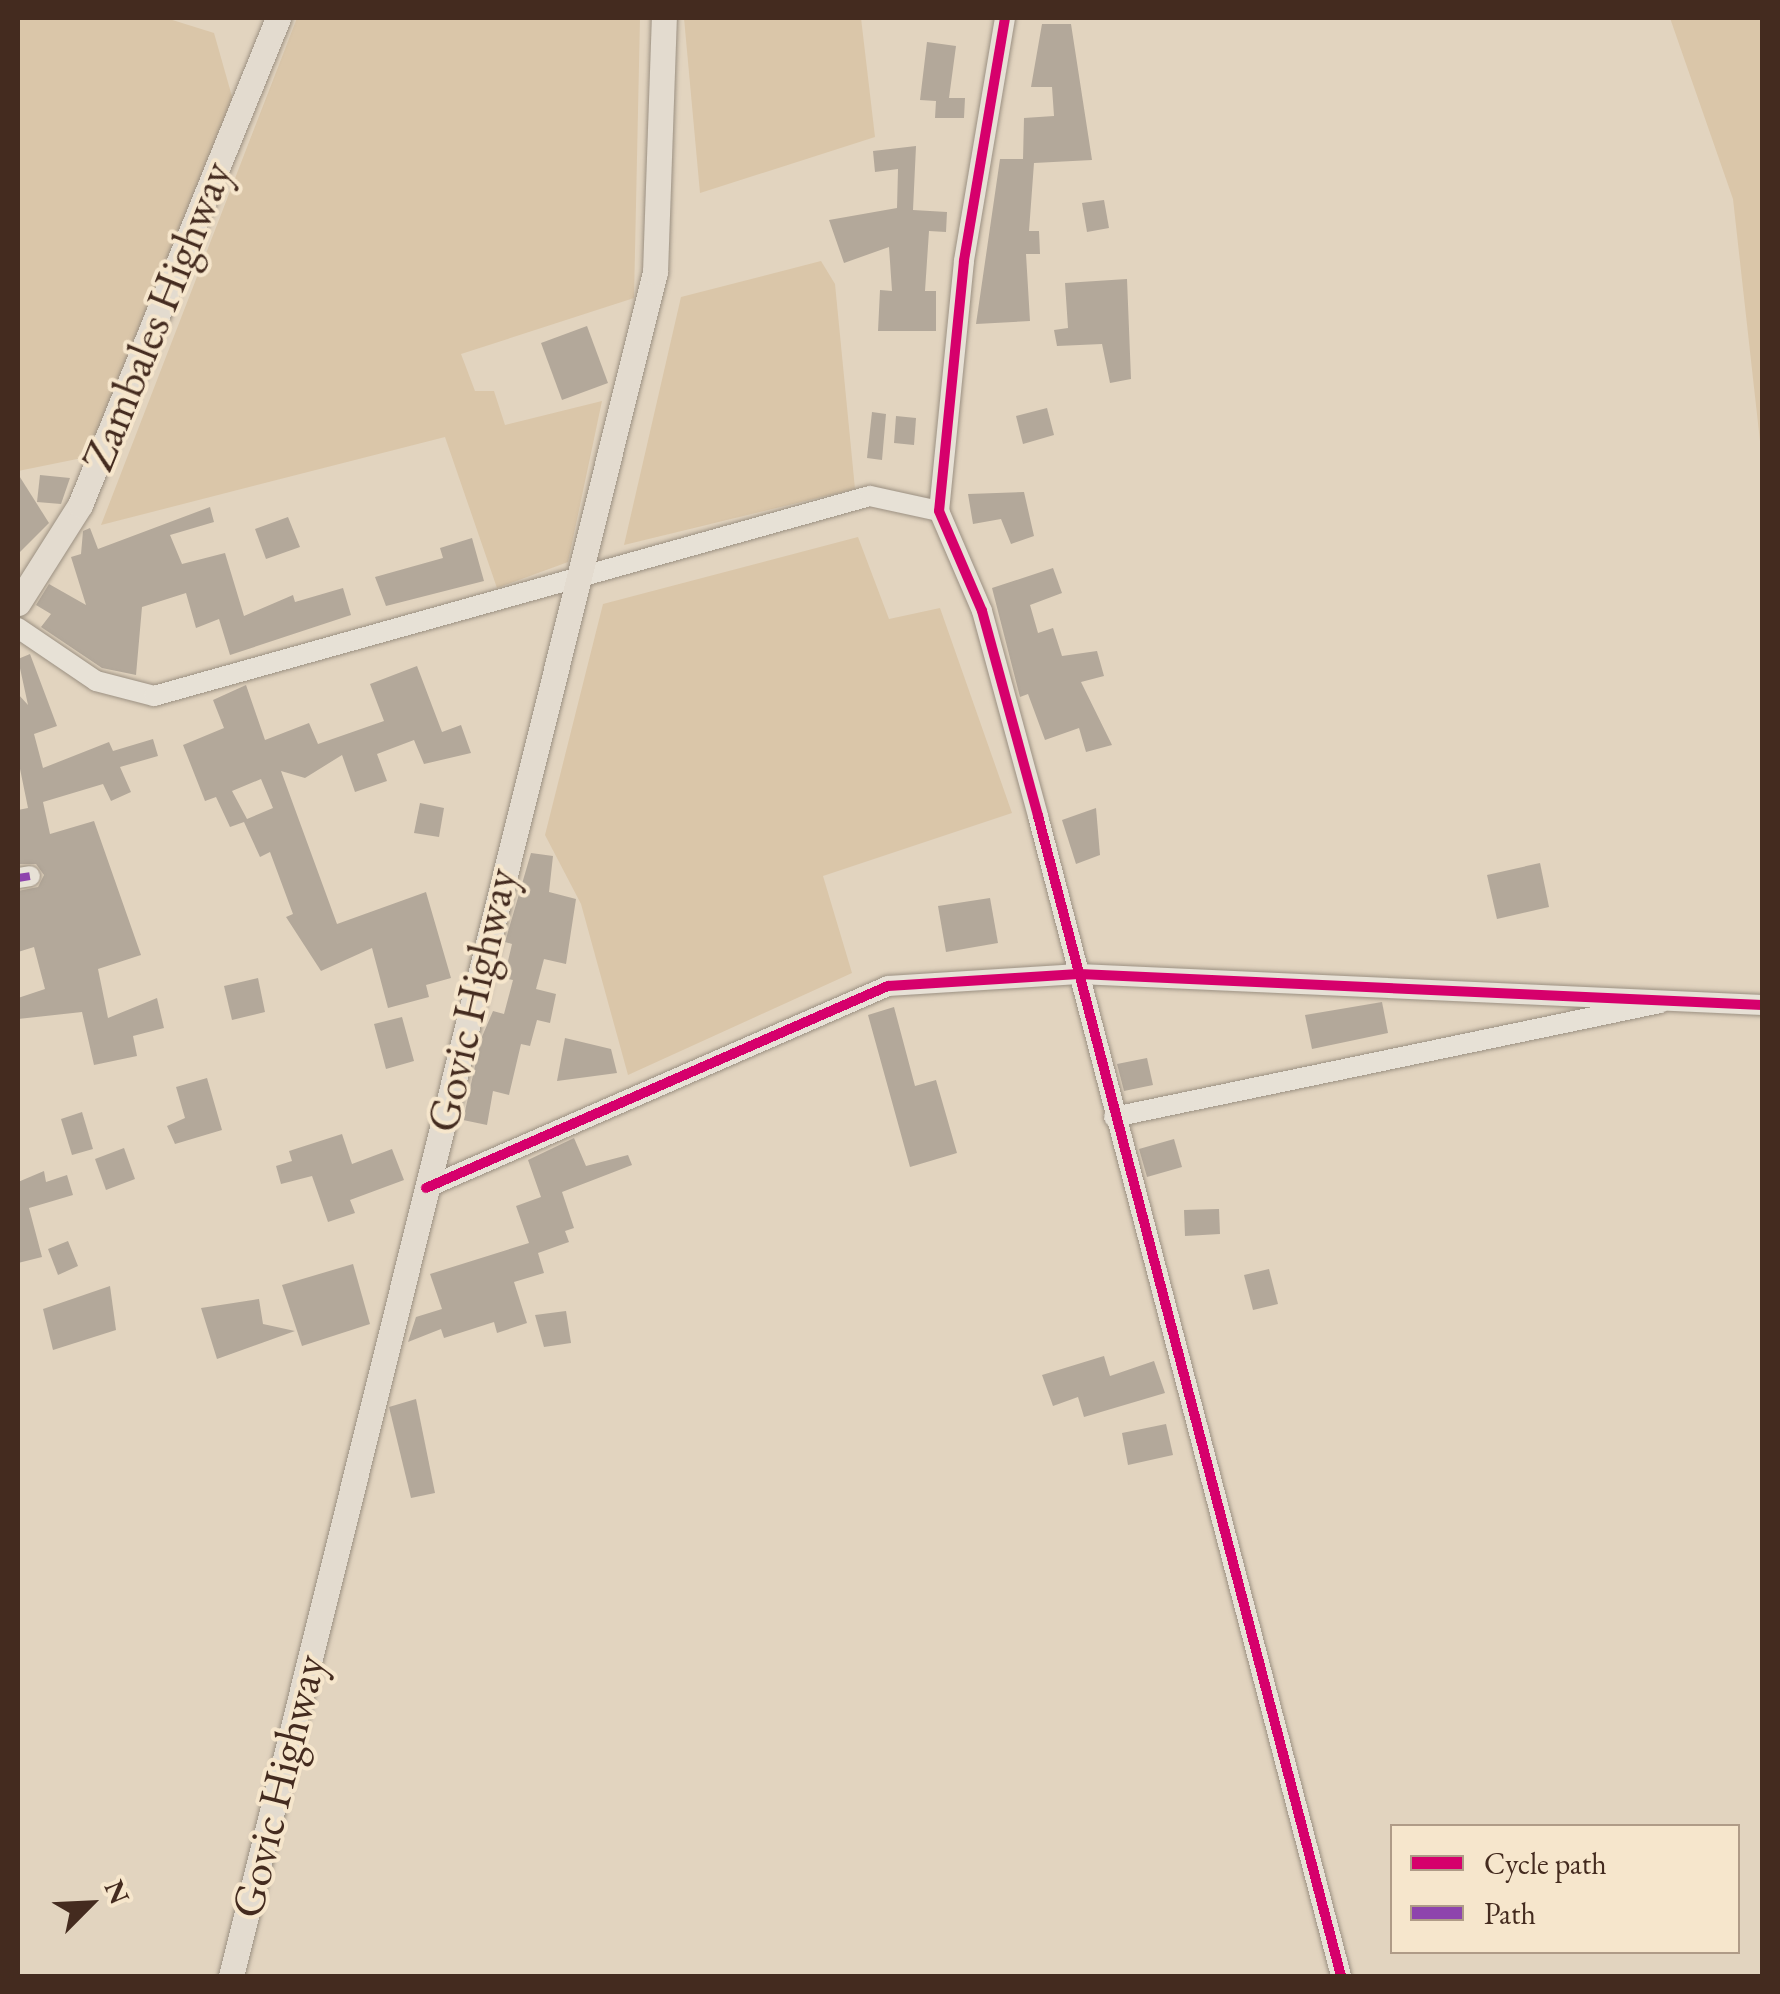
<!DOCTYPE html>
<style>
body{margin:0}
#map{position:relative;width:1780px;height:1994px;overflow:hidden;background:#e2d4bf;font-family:"EB Garamond",serif}
div>[style]{position:absolute}
.green>*{inset:0;background:#dac6a9}
.building>*{inset:0;background:#b3a89a}
.roads{filter:drop-shadow(0 0 2px #9b9082) drop-shadow(0 0 2px #9b9082)}
.minor>*{height:20px;margin:-10px;padding:0 10px;transform-origin:10px;border-radius:10px;background:#e7e1d6}
.major>*{height:25px;margin:-12.5px;padding:0 12.5px;transform-origin:12.5px;border-radius:12.5px;background:#e3dbcf}
.quiet>*{height:8px;margin-top:-4px;transform-origin:0;background:repeating-linear-gradient(90deg,#8e44ad 0 15px,transparent 0 23px)}
.cycleway>*{height:10px;margin:-5px;padding:0 5px;transform-origin:5px;border-radius:5px;background:#d6006c}
span{translate:-50% -50%;white-space:nowrap;text-align:center;line-height:1.15;-webkit-text-stroke:8px #f6e6cc;paint-order:stroke}
.street-label{font-size:45px;color:#442b1f}
.frame{position:absolute;inset:0;border:20px solid #442b1f;pointer-events:none}
.legend{position:absolute;left:1390px;top:1824px;width:350px;height:130px;box-sizing:border-box;background:#f6e6cc;border:2px solid #af9b87;margin:0;padding:12px 18px;list-style:none;font-size:30px;color:#442b1f}
.legend li{display:flex;align-items:center;gap:20px;height:50px}
.legend b{width:50px;border:2px solid #af9b87}
.north{position:absolute;left:40px;top:1854px;width:100px;height:100px;-webkit-text-stroke:8px #f6e6cc;paint-order:stroke;rotate:66deg;font-size:28px;font-weight:700;line-height:40px;text-align:center;color:#442b1f}
.north::after{content:'';display:block;margin:auto;width:35px;height:45px;background:#442b1f;clip-path:polygon(50% 0,100% 100%,50% 72%,0 100%)}
</style>
<div id="map">
<div class="green">
<div style="clip-path:polygon(18px 18px,166px 18px,214px 33px,233px 100px,87px 457px,18px 471px)"></div>
<div style="clip-path:polygon(297px 18px,640px 18px,634px 298px,461px 354px,475px 391px,494px 391px,505px 425px,602px 401px,568px 562px,497px 588px,445px 437px,101px 525px)"></div>
<div style="clip-path:polygon(684px 18px,861px 18px,875px 137px,700px 193px)"></div>
<div style="clip-path:polygon(1670px 18px,1762px 18px,1762px 459px,1733px 199px)"></div>
<div style="clip-path:polygon(821px 261px,835px 284px,855px 489px,624px 545px,681px 297px)"></div>
<div style="clip-path:polygon(858px 537px,889px 619px,940px 608px,1012px 813px,823px 876px,852px 973px,628px 1075px,581px 904px,545px 835px,603px 604px)"></div>
</div>
<div class="building">
<div style="clip-path:polygon(1042px 24px,1071px 24px,1092px 160px,1034px 163px,1029px 231px,1039px 231px,1040px 254px,1026px 254px,1030px 321px,976px 324px,1000px 159px,1023px 159px,1024px 118px,1054px 116px,1052px 87px,1031px 87px)"></div>
<div style="clip-path:polygon(927px 42px,956px 46px,949px 98px,965px 98px,964px 118px,935px 118px,936px 101px,920px 100px)"></div>
<div style="clip-path:polygon(916px 146px,913px 210px,947px 212px,946px 232px,929px 231px,925px 291px,936px 291px,936px 331px,878px 331px,880px 290px,892px 291px,889px 247px,844px 263px,829px 220px,897px 208px,898px 169px,875px 172px,873px 151px)"></div>
<div style="clip-path:polygon(1104px 200px,1109px 228px,1087px 232px,1082px 203px)"></div>
<div style="clip-path:polygon(1127px 279px,1131px 379px,1110px 383px,1102px 344px,1057px 346px,1054px 330px,1068px 328px,1065px 283px)"></div>
<div style="clip-path:polygon(587px 326px,608px 383px,562px 400px,541px 343px)"></div>
<div style="clip-path:polygon(1047px 408px,1054px 435px,1023px 444px,1016px 416px)"></div>
<div style="clip-path:polygon(872px 412px,886px 414px,882px 460px,867px 458px)"></div>
<div style="clip-path:polygon(896px 416px,916px 418px,914px 445px,894px 443px)"></div>
<div style="clip-path:polygon(18px 474px,49px 523px,18px 554px)"></div>
<div style="clip-path:polygon(40px 475px,70px 478px,61px 504px,37px 502px)"></div>
<div style="clip-path:polygon(1024px 492px,1034px 536px,1011px 544px,1001px 519px,973px 524px,968px 494px)"></div>
<div style="clip-path:polygon(210px 507px,214px 522px,170px 535px,182px 564px,225px 553px,244px 616px,293px 595px,295px 602px,343px 588px,351px 615px,230px 655px,219px 619px,196px 628px,186px 593px,142px 607px,136px 675px,102px 668px,41px 627px,51px 614px,36px 605px,49px 584px,86px 605px,71px 557px,81px 554px,83px 531px,90px 528px,98px 549px)"></div>
<div style="clip-path:polygon(288px 517px,300px 547px,266px 559px,255px 529px)"></div>
<div style="clip-path:polygon(472px 538px,484px 581px,386px 606px,375px 577px,443px 558px,440px 548px)"></div>
<div style="clip-path:polygon(1053px 568px,1062px 593px,1030px 605px,1038px 633px,1053px 628px,1062px 656px,1097px 651px,1104px 676px,1081px 682px,1112px 745px,1086px 752px,1079px 728px,1045px 740px,1028px 694px,1020px 697px,992px 588px)"></div>
<div style="clip-path:polygon(30px 654px,57px 726px,34px 734px,43px 768px,109px 742px,113px 751px,153px 739px,158px 756px,120px 767px,131px 792px,111px 801px,103px 784px,43px 802px,50px 834px,94px 821px,141px 955px,98px 969px,108px 1018px,157px 998px,164px 1028px,133px 1036px,137px 1056px,94px 1065px,82px 1012px,18px 1019px,18px 998px,45px 989px,34px 947px,18px 952px,18px 891px,38px 887px,44px 875px,36px 864px,18px 864px,18px 810px,28px 808px,18px 759px,18px 694px,28px 705px,18px 659px)"></div>
<div style="clip-path:polygon(evenodd,417px 666px,442px 732px,461px 725px,471px 753px,424px 764px,414px 740px,377px 754px,387px 781px,355px 792px,342px 755px,305px 778px,281px 771px,337px 924px,426px 892px,451px 978px,426px 985px,429px 997px,388px 1008px,372px 948px,321px 971px,286px 917px,293px 914px,270px 852px,260px 857px,244px 822px,230px 827px,216px 797px,205px 801px,183px 745px,224px 728px,213px 700px,246px 685px,265px 740px,309px 723px,318px 744px,384px 721px,370px 684px,417px 666px,261px 779px,273px 808px,247px 819px,232px 791px,261px 779px)"></div>
<div style="clip-path:polygon(420px 803px,444px 808px,439px 837px,414px 833px)"></div>
<div style="clip-path:polygon(1096px 808px,1100px 855px,1076px 864px,1062px 820px)"></div>
<div style="clip-path:polygon(531px 853px,553px 856px,549px 892px,576px 899px,566px 964px,544px 959px,536px 989px,556px 994px,550px 1023px,537px 1020px,530px 1046px,521px 1044px,509px 1095px,493px 1091px,487px 1125px,463px 1120px,481px 1039px,493px 1011px,504px 1014px,513px 980px,504px 978px,512px 944px,505px 942px)"></div>
<div style="clip-path:polygon(1540px 863px,1549px 907px,1497px 919px,1487px 875px)"></div>
<div style="clip-path:polygon(990px 898px,998px 943px,946px 952px,938px 906px)"></div>
<div style="clip-path:polygon(258px 978px,265px 1012px,232px 1020px,224px 986px)"></div>
<div style="clip-path:polygon(1382px 1002px,1388px 1033px,1312px 1049px,1305px 1015px)"></div>
<div style="clip-path:polygon(894px 1007px,915px 1086px,936px 1080px,957px 1153px,910px 1167px,868px 1015px)"></div>
<div style="clip-path:polygon(402px 1017px,414px 1061px,386px 1069px,374px 1024px)"></div>
<div style="clip-path:polygon(565px 1038px,611px 1049px,617px 1073px,557px 1081px)"></div>
<div style="clip-path:polygon(1147px 1058px,1153px 1085px,1124px 1091px,1117px 1064px)"></div>
<div style="clip-path:polygon(207px 1078px,222px 1130px,175px 1144px,167px 1126px,185px 1118px,176px 1087px)"></div>
<div style="clip-path:polygon(82px 1112px,93px 1149px,72px 1155px,61px 1119px)"></div>
<div style="clip-path:polygon(342px 1134px,352px 1164px,392px 1149px,404px 1180px,350px 1200px,355px 1213px,328px 1222px,312px 1176px,281px 1184px,276px 1166px,292px 1161px,289px 1151px)"></div>
<div style="clip-path:polygon(574px 1138px,586px 1166px,628px 1155px,632px 1165px,562px 1192px,574px 1228px,565px 1231px,569px 1242px,538px 1253px,544px 1273px,514px 1282px,527px 1323px,497px 1333px,494px 1322px,444px 1338px,441px 1329px,408px 1342px,416px 1317px,442px 1309px,430px 1274px,529px 1243px,516px 1206px,541px 1197px,528px 1160px)"></div>
<div style="clip-path:polygon(1174px 1139px,1182px 1167px,1147px 1177px,1139px 1149px)"></div>
<div style="clip-path:polygon(124px 1148px,135px 1179px,106px 1190px,95px 1159px)"></div>
<div style="clip-path:polygon(44px 1171px,46px 1182px,67px 1175px,73px 1195px,29px 1208px,42px 1257px,18px 1263px,18px 1182px)"></div>
<div style="clip-path:polygon(1219px 1209px,1220px 1234px,1185px 1236px,1184px 1210px)"></div>
<div style="clip-path:polygon(68px 1241px,78px 1266px,58px 1275px,48px 1249px)"></div>
<div style="clip-path:polygon(353px 1264px,370px 1324px,302px 1346px,282px 1285px)"></div>
<div style="clip-path:polygon(1269px 1269px,1278px 1304px,1253px 1310px,1244px 1275px)"></div>
<div style="clip-path:polygon(110px 1286px,116px 1330px,53px 1350px,43px 1309px)"></div>
<div style="clip-path:polygon(259px 1299px,263px 1324px,295px 1331px,217px 1359px,201px 1308px)"></div>
<div style="clip-path:polygon(566px 1311px,571px 1343px,544px 1347px,535px 1315px)"></div>
<div style="clip-path:polygon(1104px 1356px,1110px 1376px,1154px 1361px,1165px 1393px,1084px 1417px,1078px 1397px,1053px 1406px,1042px 1375px)"></div>
<div style="clip-path:polygon(416px 1399px,435px 1493px,411px 1498px,389px 1407px)"></div>
<div style="clip-path:polygon(1166px 1424px,1173px 1455px,1128px 1465px,1122px 1433px)"></div>
</div>
<div class="roads">
<div class="minor">
<div style="left:1005px;top:18px;width:246px;rotate:99.6deg"></div>
<div style="left:964px;top:261px;width:251px;rotate:95.7deg"></div>
<div style="left:939px;top:511px;width:109px;rotate:66.7deg"></div>
<div style="left:982px;top:611px;width:213px;rotate:74.7deg"></div>
<div style="left:1038px;top:816px;width:1199px;rotate:75.36deg"></div>
<div style="left:18px;top:628px;width:94px;rotate:34.2deg"></div>
<div style="left:96px;top:681px;width:60px;rotate:14.5deg"></div>
<div style="left:154px;top:696px;width:743px;rotate:-15.61deg"></div>
<div style="left:870px;top:496px;width:71px;rotate:12.3deg"></div>
<div style="left:18px;top:878px;width:12px;rotate:-9deg"></div>
<div style="left:1114px;top:1117px;width:558px;rotate:-11.79deg"></div>
<div style="left:426px;top:1188px;width:504px;rotate:-23.62deg"></div>
<div style="left:888px;top:986px;width:191px;rotate:-3.6deg"></div>
<div style="left:1079px;top:974px;width:684px;rotate:2.6deg"></div>
</div>
<div class="major">
<div style="left:18px;top:603px;width:116px;rotate:-57.7deg"></div>
<div style="left:80px;top:505px;width:526px;rotate:-67.87deg"></div>
<div style="left:231px;top:1976px;width:1756px;rotate:-76.03deg"></div>
<div style="left:655px;top:272px;width:254px;rotate:-88deg"></div>
</div>
</div>
<div class="quiet">
<div style="left:18px;top:878px;width:12px;rotate:-9deg"></div>
</div>
<div class="cycleway">
<div style="left:1005px;top:18px;width:246px;rotate:99.6deg"></div>
<div style="left:964px;top:261px;width:251px;rotate:95.7deg"></div>
<div style="left:939px;top:511px;width:109px;rotate:66.7deg"></div>
<div style="left:982px;top:611px;width:213px;rotate:74.7deg"></div>
<div style="left:1038px;top:816px;width:1199px;rotate:75.36deg"></div>
<div style="left:426px;top:1188px;width:504px;rotate:-23.62deg"></div>
<div style="left:888px;top:986px;width:191px;rotate:-3.6deg"></div>
<div style="left:1079px;top:974px;width:684px;rotate:2.6deg"></div>
</div>
<div class="street-label">
<span style="left:157px;top:316px;rotate:-68deg">Zambales Highway</span>
<span style="left:472px;top:1000px;rotate:-77deg">Govic Highway</span>
<span style="left:278px;top:1786px;rotate:-76deg">Govic Highway</span>
</div>
<div class="frame"></div>
<ul class="legend">
<li><b style="height:12px;background:#d6006c"></b>Cycle path</li>
<li><b style="height:12px;background:#8e44ad"></b>Path</li>
</ul>
<div class="north">N</div>
</div>
